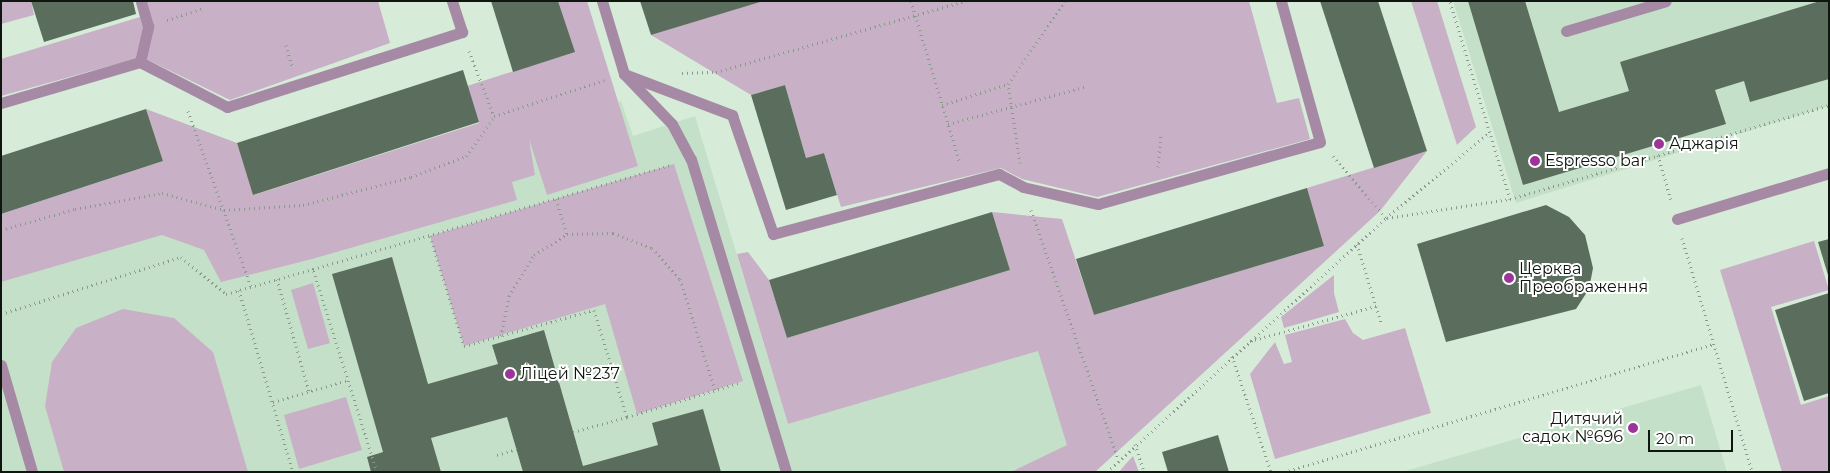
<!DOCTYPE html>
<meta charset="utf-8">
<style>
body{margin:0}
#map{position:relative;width:1830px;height:473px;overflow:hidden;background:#d6ecd9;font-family:Montserrat,sans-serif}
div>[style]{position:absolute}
.built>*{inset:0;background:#c5e0c8}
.green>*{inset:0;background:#c8b1c6}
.building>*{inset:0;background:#5b6e5d}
.path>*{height:3px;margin-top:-1.5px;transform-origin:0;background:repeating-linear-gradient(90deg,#89998a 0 1px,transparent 0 5px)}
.lane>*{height:11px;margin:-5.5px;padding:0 5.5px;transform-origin:5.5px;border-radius:5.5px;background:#a68aa5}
.dots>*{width:14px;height:14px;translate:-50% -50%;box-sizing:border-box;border:2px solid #fff;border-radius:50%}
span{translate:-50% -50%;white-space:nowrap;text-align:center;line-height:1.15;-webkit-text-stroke:4px #fff;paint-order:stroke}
.poi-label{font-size:16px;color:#0f160f}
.left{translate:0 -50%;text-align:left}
.right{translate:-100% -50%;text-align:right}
.frame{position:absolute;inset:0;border:2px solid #0f160f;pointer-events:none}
.scale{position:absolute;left:1648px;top:430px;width:85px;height:22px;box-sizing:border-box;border:2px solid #0f160f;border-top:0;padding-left:6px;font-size:15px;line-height:18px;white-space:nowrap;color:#0f160f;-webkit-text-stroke:4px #fff;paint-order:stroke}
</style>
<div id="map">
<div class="built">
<div style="clip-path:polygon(1453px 1px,1829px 1px,1829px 106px,1516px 203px)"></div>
<div style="clip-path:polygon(621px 101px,633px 136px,695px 116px,788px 424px,1051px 345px,1082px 446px,1030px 472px,1px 472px,1px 261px,175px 208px,217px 237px)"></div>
<div style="clip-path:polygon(1701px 385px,1727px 472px,1402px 472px)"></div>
</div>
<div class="green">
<div style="clip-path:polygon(1px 1px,31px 1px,34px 15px,1px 24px)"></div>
<div style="clip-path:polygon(136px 1px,378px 1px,390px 43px,230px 100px,142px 57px,1px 96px,1px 59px,140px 17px)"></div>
<div style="clip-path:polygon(558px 1px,587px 1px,638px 166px,547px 195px,529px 139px,535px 175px,512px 182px,517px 200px,312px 259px,221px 282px,204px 250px,162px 235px,1px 282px,1px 214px,163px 161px,146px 109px,237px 143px,254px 195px,479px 123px,467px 86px,574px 52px)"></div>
<div style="clip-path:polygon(761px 1px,1249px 1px,1277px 103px,1299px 98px,1310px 139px,1097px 197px,1022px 179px,1001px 168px,841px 207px,824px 153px,806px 158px,785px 85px,751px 95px,651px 35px)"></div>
<div style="clip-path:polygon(1411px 1px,1437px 1px,1476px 127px,1457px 145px)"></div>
<div style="clip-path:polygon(1427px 151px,1380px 211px,1095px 472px,1011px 472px,1067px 445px,1038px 351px,788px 424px,737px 254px,748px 252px,769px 280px,787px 338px,1010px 270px,992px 212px,1062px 219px,1094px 315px,1324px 246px,1307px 188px)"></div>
<div style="clip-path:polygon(674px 164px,743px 381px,637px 414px,605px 304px,464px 346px,430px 236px)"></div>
<div style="clip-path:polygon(1814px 241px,1829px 290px,1771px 307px,1801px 405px,1829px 396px,1829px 472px,1782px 472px,1720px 270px)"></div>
<div style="clip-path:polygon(1334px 275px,1334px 293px,1339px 312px,1284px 328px,1281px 317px)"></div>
<div style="clip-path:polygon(313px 283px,330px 343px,308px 349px,291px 290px)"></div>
<div style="clip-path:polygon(123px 309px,174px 318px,213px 352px,248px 472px,64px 472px,45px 406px,52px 362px,76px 328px)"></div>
<div style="clip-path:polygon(1345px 319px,1353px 333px,1363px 340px,1405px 328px,1431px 413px,1275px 459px,1250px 374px,1275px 342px,1284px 364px,1292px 362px,1285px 335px)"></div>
<div style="clip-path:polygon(346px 397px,362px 450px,299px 469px,284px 415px)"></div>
<div style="clip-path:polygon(1133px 456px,1139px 472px,1119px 472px,1124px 466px)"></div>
</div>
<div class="building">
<div style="clip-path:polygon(31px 1px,133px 1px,136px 14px,44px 42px)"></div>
<div style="clip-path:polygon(491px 1px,558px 1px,575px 52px,513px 72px)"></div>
<div style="clip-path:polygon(640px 1px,760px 1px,760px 2px,651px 35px)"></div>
<div style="clip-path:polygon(1320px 1px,1378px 1px,1427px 151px,1374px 168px)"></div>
<div style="clip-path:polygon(1468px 1px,1525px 1px,1559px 112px,1629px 91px,1620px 62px,1820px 1px,1829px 1px,1829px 79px,1750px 102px,1744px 81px,1715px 90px,1726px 124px,1523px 185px)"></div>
<div style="clip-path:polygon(463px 70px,479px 122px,253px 195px,237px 143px)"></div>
<div style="clip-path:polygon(785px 85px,806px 158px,824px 153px,837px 195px,786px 210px,751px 95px)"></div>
<div style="clip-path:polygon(146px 109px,163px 161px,1px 214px,1px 156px)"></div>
<div style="clip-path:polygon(1307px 188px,1324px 246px,1094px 315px,1076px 259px)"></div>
<div style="clip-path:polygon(1546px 205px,1569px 217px,1585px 235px,1593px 268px,1589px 289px,1576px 309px,1446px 342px,1417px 244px)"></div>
<div style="clip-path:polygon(992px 212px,1010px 270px,787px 338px,769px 280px)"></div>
<div style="clip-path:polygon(1829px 239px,1829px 275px,1828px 275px,1818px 242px)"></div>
<div style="clip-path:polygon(392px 257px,428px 384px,498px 364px,492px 345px,544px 330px,583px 466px,658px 445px,652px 423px,703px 409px,721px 472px,523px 472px,507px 417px,431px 438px,441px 472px,371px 472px,367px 457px,383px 452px,332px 274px)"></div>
<div style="clip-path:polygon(1829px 293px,1829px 393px,1804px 401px,1775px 310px)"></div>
<div style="clip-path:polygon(1218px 435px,1229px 472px,1168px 472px,1162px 452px)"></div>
</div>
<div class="path">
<div style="left:911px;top:1px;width:169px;rotate:73.2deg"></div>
<div style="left:167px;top:20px;width:39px;rotate:-18deg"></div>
<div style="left:286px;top:45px;width:22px;rotate:74deg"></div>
<div style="left:469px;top:51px;width:70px;rotate:69deg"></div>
<div style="left:494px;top:116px;width:117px;rotate:-18deg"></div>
<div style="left:682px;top:73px;width:34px;rotate:-2deg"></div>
<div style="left:716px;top:72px;width:260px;rotate:-15.9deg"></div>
<div style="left:942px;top:105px;width:69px;rotate:-17.7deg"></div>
<div style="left:188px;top:111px;width:187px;rotate:70.3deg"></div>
<div style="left:948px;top:124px;width:145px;rotate:-15.2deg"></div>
<div style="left:1658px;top:155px;width:47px;rotate:73.9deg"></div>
<div style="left:1333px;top:156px;width:82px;rotate:49.5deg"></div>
<div style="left:1020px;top:163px;width:80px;rotate:-98.6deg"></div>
<div style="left:1008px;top:84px;width:101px;rotate:-55.5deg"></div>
<div style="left:1158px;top:167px;width:32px;rotate:-85deg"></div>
<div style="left:556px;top:199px;width:37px;rotate:73deg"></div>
<div style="left:1510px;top:199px;width:333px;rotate:-16.4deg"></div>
<div style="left:1031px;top:210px;width:264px;rotate:70.7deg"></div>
<div style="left:1387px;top:218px;width:124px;rotate:-8.8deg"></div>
<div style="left:1510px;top:199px;width:207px;rotate:-106.9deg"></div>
<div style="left:1px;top:230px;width:77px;rotate:-15.8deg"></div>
<div style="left:75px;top:209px;width:88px;rotate:-10.4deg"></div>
<div style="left:162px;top:193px;width:64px;rotate:15.3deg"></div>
<div style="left:224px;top:210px;width:79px;rotate:-3.6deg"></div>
<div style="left:303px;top:205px;width:112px;rotate:-14.5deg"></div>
<div style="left:411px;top:177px;width:59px;rotate:-20.9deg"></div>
<div style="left:466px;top:156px;width:48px;rotate:-54.3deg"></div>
<div style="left:430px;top:236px;width:115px;rotate:72.8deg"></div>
<div style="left:464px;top:346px;width:135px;rotate:-15.5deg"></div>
<div style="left:594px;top:310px;width:112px;rotate:72.9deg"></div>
<div style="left:627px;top:417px;width:116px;rotate:-17deg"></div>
<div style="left:1682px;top:238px;width:244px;rotate:73.3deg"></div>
<div style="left:1357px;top:244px;width:83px;rotate:73.1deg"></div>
<div style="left:277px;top:279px;width:116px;rotate:74.1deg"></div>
<div style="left:239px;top:290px;width:190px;rotate:73.5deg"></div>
<div style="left:1px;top:314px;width:189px;rotate:-17.6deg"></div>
<div style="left:181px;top:257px;width:58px;rotate:39.4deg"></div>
<div style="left:226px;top:294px;width:91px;rotate:-16deg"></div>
<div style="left:501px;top:336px;width:41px;rotate:-78.7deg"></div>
<div style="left:509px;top:296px;width:48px;rotate:-58.6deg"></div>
<div style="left:534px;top:255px;width:39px;rotate:-32deg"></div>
<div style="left:567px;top:234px;width:46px;rotate:-1.2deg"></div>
<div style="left:613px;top:233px;width:42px;rotate:21deg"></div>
<div style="left:652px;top:248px;width:42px;rotate:47.9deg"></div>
<div style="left:680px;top:279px;width:116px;rotate:72.5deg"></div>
<div style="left:1250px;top:341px;width:131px;rotate:-15.5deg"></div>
<div style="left:1232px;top:356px;width:122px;rotate:71.4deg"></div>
<div style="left:273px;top:402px;width:78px;rotate:-16.3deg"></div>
<div style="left:573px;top:432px;width:56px;rotate:-15.5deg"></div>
<div style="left:1135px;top:444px;width:29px;rotate:72deg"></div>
<div style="left:497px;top:455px;width:21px;rotate:-17deg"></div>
<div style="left:377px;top:472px;width:213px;rotate:-107.5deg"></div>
<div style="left:313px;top:269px;width:374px;rotate:-16.2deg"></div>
<div style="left:1107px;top:472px;width:377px;rotate:-42.3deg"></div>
<div style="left:1386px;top:218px;width:135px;rotate:-39.6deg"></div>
<div style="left:1284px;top:472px;width:449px;rotate:-16.6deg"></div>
</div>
<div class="lane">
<div style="left:602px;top:1px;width:76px;rotate:73.2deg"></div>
<div style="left:624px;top:74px;width:69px;rotate:46.2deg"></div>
<div style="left:672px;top:124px;width:40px;rotate:62deg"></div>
<div style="left:691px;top:159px;width:327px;rotate:73.1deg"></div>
<div style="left:1566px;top:31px;width:104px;rotate:-16.7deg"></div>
<div style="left:140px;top:62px;width:37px;rotate:-77deg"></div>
<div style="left:148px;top:26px;width:26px;rotate:-106deg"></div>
<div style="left:624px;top:74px;width:116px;rotate:20.8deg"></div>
<div style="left:732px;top:115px;width:126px;rotate:71deg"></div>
<div style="left:773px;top:234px;width:234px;rotate:-14.9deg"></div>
<div style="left:999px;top:174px;width:27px;rotate:28deg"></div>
<div style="left:1023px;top:187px;width:77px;rotate:12.8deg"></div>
<div style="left:1098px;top:204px;width:230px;rotate:-15.6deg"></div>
<div style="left:1320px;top:142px;width:146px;rotate:-105.5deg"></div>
<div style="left:1px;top:103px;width:145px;rotate:-16.4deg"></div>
<div style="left:140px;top:62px;width:98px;rotate:27.3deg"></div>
<div style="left:227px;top:107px;width:247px;rotate:-17.7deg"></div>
<div style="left:462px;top:32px;width:33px;rotate:-108deg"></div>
<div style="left:1677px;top:219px;width:159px;rotate:-16.8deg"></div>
<div style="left:1px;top:365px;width:111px;rotate:73.8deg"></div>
</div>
<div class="dots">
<div style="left:1659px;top:144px;background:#9b3599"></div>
<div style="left:1535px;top:161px;background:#9b3599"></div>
<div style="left:1509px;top:278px;background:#9b3599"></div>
<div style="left:510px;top:374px;background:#9b3599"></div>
<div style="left:1633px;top:428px;background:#9b3599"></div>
</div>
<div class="poi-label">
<span class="left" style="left:1669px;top:144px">Аджарія</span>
<span class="left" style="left:1545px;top:161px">Espresso bar</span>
<span class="left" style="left:1519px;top:278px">Церква<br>Преображення</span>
<span class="left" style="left:520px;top:374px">Ліцей №237</span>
<span class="right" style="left:1623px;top:428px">Дитячий<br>садок №696</span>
</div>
<div class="frame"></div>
<div class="scale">20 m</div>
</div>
